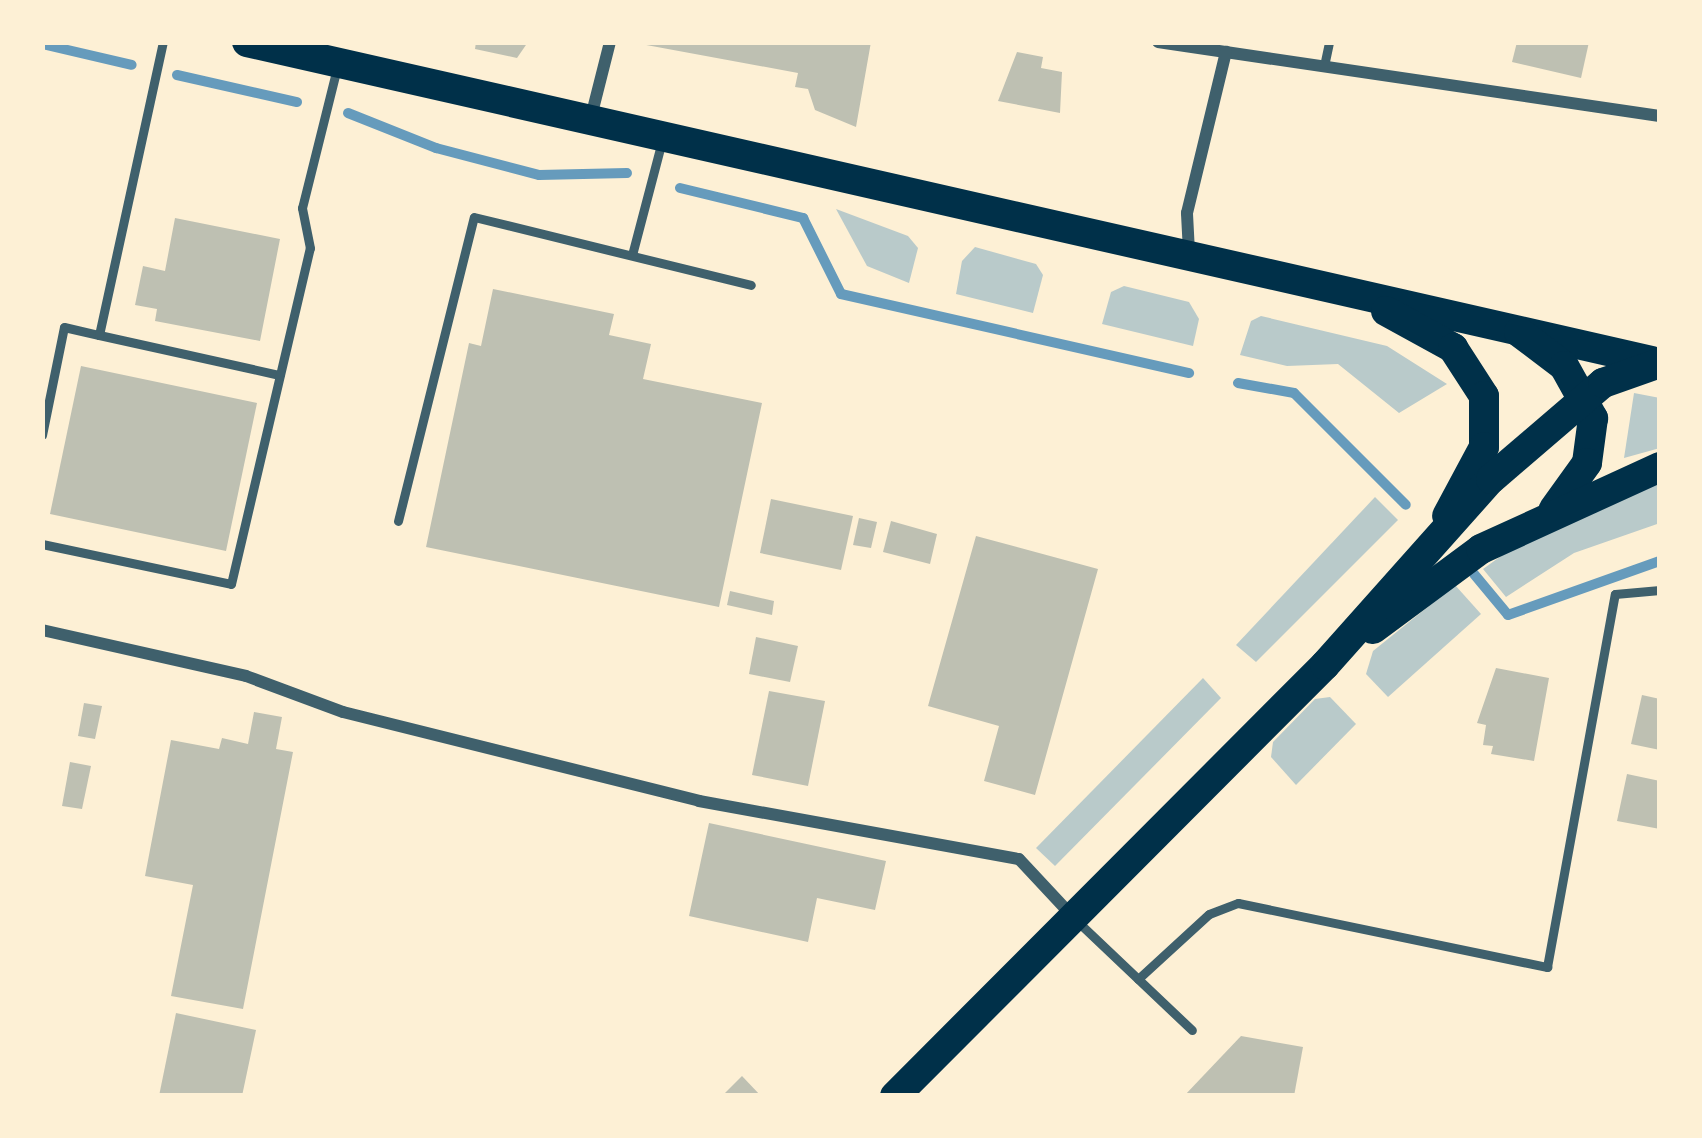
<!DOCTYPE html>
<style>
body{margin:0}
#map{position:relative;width:1702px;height:1138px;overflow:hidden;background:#fdf0d5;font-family:Mulish,sans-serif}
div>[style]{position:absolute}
.green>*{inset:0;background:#b9caca}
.stream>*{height:10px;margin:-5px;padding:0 5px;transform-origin:5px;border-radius:5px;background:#669bbc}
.building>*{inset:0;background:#bec0b2}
.service>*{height:9px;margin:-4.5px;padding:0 4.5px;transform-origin:4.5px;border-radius:4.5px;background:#3f606c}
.minor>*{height:12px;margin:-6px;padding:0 6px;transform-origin:6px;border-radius:6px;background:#3f606c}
.primary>*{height:30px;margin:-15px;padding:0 15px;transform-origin:15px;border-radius:15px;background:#003049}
.trunk>*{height:30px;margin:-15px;padding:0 15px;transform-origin:15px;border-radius:15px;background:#003049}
span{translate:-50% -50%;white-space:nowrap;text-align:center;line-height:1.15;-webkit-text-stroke:9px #fdf0d5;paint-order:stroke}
.frame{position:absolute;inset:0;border:45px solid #fdf0d5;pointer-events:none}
</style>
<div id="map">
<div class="green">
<div style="clip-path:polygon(836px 209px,908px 236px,918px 248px,909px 283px,867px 266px)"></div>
<div style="clip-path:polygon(975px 247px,1036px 264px,1043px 275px,1033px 313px,956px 294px,962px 261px)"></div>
<div style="clip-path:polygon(1124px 286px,1189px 302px,1199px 319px,1193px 346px,1102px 324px,1111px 292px)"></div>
<div style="clip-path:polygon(1261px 316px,1387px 346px,1447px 384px,1399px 413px,1338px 364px,1287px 366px,1240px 355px,1251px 321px)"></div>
<div style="clip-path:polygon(1634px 393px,1660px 398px,1660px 448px,1624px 458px)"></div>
<div style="clip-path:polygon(1660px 481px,1660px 523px,1574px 553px,1506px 597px,1483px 569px,1515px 546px)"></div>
<div style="clip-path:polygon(1375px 497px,1398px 520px,1256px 662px,1236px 645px)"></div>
<div style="clip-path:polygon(1455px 585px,1481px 614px,1388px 697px,1366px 674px,1373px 651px)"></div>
<div style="clip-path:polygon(1203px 678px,1221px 698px,1055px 866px,1036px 848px)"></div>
<div style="clip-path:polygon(1330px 697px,1356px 724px,1296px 785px,1271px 757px,1273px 742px,1315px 699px)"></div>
</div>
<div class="stream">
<div style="left:42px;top:44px;width:92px;rotate:13.1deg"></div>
<div style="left:177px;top:75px;width:123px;rotate:12.7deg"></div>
<div style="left:348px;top:113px;width:95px;rotate:21.7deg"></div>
<div style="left:436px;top:148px;width:106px;rotate:14.7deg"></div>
<div style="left:539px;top:175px;width:88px;rotate:-1.3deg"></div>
<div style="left:680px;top:188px;width:127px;rotate:13.7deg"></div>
<div style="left:803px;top:218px;width:85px;rotate:63.4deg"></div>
<div style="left:841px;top:294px;width:357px;rotate:12.8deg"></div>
<div style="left:1238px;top:383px;width:57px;rotate:10.1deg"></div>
<div style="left:1294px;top:393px;width:158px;rotate:45deg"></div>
<div style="left:1474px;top:574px;width:53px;rotate:50.3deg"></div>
<div style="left:1508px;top:615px;width:161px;rotate:-19.6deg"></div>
</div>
<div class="building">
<div style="clip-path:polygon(476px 42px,528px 42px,517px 58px,475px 49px)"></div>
<div style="clip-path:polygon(630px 42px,871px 42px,856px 127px,815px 110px,808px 89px,795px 87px,798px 73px)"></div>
<div style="clip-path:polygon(1517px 42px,1589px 42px,1581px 78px,1512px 62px)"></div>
<div style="clip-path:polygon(1017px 52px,1043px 57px,1041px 68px,1062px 72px,1060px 113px,998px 101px)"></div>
<div style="clip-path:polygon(175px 218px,280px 239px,260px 341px,155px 321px,157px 309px,135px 305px,143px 266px,165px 271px)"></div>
<div style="clip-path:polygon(493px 289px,614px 314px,609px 335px,651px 344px,643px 379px,762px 403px,719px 607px,426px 547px,469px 343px,481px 346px)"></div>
<div style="clip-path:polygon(81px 366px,257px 403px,226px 551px,50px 514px)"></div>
<div style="clip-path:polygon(771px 499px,853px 516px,841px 570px,760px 553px)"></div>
<div style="clip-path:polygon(859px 518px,877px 522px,871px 548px,853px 545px)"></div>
<div style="clip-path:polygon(891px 521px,937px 534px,930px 564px,883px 552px)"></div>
<div style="clip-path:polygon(976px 536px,1098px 569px,1035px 795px,984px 781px,999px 726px,928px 706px)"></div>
<div style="clip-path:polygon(730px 591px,774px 601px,772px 615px,727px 605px)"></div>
<div style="clip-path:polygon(756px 637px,798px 646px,790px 682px,749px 674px)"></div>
<div style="clip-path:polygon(1496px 668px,1549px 678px,1534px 761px,1491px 754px,1493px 746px,1483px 745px,1486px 725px,1477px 723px)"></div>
<div style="clip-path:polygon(769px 691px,825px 701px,808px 786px,752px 775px)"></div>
<div style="clip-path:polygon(1642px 695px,1660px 699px,1660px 750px,1631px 744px)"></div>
<div style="clip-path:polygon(84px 703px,102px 706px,95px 739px,78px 736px)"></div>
<div style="clip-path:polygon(254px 712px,282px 717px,276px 749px,293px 752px,243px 1009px,171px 996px,193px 885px,145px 876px,171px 740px,219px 749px,222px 738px,248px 744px)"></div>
<div style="clip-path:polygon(70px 762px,91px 766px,82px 809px,62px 806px)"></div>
<div style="clip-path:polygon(1627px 774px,1660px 781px,1660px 829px,1617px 821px)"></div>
<div style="clip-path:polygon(709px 823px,886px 861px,875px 910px,817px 898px,808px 942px,689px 916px)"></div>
<div style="clip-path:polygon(176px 1013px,256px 1030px,242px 1096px,159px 1096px)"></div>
<div style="clip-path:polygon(1241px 1036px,1303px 1047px,1294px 1096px,1184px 1096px)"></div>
<div style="clip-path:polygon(742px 1076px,761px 1096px,722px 1096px)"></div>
</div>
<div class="service">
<div style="left:1324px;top:66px;width:25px;rotate:-78deg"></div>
<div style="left:632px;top:255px;width:118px;rotate:-75.3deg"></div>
<div style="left:99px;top:335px;width:185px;rotate:12.5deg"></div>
<div style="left:42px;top:435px;width:110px;rotate:-78.5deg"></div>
<div style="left:64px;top:327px;width:36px;rotate:13deg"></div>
<div style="left:99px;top:335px;width:300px;rotate:-77.7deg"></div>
<div style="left:398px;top:521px;width:313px;rotate:-76deg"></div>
<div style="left:474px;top:217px;width:285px;rotate:13.8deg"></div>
<div style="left:42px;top:544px;width:193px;rotate:11.9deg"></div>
<div style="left:231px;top:584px;width:345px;rotate:-76.8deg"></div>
<div style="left:310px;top:248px;width:41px;rotate:-101.3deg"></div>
<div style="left:302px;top:208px;width:144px;rotate:-76deg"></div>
<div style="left:1078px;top:922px;width:157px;rotate:43.5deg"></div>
<div style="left:1138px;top:979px;width:96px;rotate:-42.5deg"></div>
<div style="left:1209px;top:914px;width:31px;rotate:-21deg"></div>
<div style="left:1238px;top:903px;width:316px;rotate:11.7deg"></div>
<div style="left:1547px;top:967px;width:379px;rotate:-79.7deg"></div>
<div style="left:1615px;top:594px;width:45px;rotate:-5.1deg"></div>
</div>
<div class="minor">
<div style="left:1158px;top:42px;width:507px;rotate:8.39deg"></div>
<div style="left:591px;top:117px;width:77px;rotate:-75.8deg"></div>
<div style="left:1189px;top:252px;width:39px;rotate:-93deg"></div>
<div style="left:1187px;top:213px;width:166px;rotate:-76.4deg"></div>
<div style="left:42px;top:630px;width:209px;rotate:12.7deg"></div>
<div style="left:246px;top:676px;width:103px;rotate:20.4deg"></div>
<div style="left:343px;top:712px;width:367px;rotate:14deg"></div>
<div style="left:699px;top:801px;width:325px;rotate:10.3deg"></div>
<div style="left:1019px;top:859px;width:79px;rotate:47deg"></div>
</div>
<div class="primary">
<div style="left:247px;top:42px;width:1441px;rotate:12.79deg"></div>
<div style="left:1386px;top:311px;width:77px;rotate:28.9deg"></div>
<div style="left:1453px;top:348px;width:57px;rotate:57.1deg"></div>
<div style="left:1484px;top:396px;width:51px;rotate:90deg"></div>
<div style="left:1484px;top:447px;width:78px;rotate:118.2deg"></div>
<div style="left:1519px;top:332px;width:56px;rotate:37.1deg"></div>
<div style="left:1564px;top:366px;width:60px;rotate:60.9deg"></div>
<div style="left:1593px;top:418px;width:45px;rotate:97.6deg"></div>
<div style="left:1587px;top:463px;width:57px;rotate:125.7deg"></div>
</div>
<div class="trunk">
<div style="left:1373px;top:629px;width:134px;rotate:-36.5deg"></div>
<div style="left:1481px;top:549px;width:197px;rotate:-24.6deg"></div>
<div style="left:895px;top:1096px;width:609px;rotate:-45.07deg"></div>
<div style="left:1325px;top:665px;width:249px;rotate:-48.3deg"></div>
<div style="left:1491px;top:479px;width:148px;rotate:-40.6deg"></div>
<div style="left:1603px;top:383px;width:60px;rotate:-19.3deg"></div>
</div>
<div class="frame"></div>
</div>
